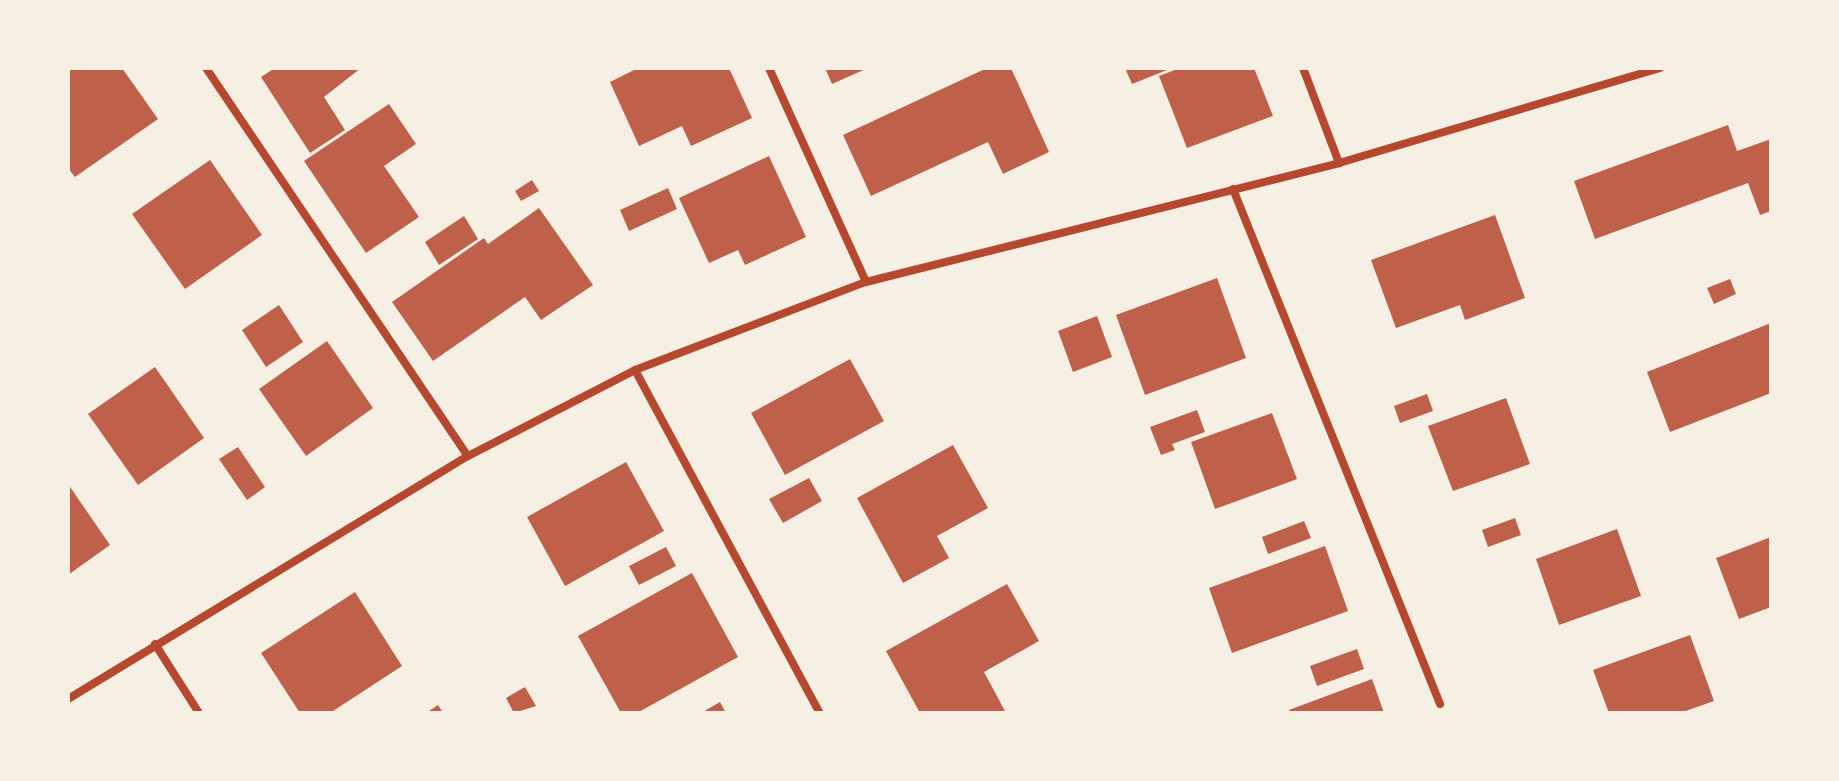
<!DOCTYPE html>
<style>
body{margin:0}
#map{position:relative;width:1839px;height:781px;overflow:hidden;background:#f6efe4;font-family:"DM Sans",sans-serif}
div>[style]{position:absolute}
.building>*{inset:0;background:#bf614a}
.minor>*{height:8px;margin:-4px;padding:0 4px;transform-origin:4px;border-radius:4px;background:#b5482f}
span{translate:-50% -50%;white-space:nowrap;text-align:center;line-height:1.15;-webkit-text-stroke:8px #f6efe4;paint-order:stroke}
.frame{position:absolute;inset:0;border:70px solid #f6efe4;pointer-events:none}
</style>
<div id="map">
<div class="building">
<div style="clip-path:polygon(73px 68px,122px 68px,158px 119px,75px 177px,68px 168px,68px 71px)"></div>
<div style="clip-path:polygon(275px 68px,361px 68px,324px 97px,345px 130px,310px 153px,261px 77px)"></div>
<div style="clip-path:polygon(638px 68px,729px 68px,752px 118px,691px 146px,682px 126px,639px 146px,610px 82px)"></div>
<div style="clip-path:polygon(825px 68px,868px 68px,832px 84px)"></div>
<div style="clip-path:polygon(987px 68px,1011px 68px,1049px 152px,1003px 174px,988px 142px,871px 196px,843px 135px)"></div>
<div style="clip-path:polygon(1125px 68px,1172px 68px,1132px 84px)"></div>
<div style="clip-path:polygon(1180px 68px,1254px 68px,1273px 116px,1187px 148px,1159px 76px)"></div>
<div style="clip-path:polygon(389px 104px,416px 144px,384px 166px,419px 217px,366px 253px,304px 161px)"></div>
<div style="clip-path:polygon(1728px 125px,1737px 151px,1771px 139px,1771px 211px,1760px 215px,1748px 183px,1595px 239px,1574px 181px)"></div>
<div style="clip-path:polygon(769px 156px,806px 237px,745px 265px,738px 250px,709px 263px,679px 198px)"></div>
<div style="clip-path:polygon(210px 160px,262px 235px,185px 289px,132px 214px)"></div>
<div style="clip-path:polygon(532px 180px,539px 191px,521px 201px,515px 191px)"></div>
<div style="clip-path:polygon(668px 188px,677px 209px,629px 231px,620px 210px)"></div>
<div style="clip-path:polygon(539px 208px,593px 285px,541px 320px,525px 297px,433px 361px,392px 302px,484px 238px,488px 244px)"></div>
<div style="clip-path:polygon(1495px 215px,1525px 298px,1465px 320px,1460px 305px,1396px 328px,1371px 260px)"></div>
<div style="clip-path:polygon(464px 216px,478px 239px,439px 265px,425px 242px)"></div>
<div style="clip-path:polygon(1217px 278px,1246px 358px,1145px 395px,1116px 315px)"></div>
<div style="clip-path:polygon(1730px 279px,1736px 294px,1714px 304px,1707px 288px)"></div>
<div style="clip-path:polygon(279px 305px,303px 342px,266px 367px,242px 330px)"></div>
<div style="clip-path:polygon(1097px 316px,1112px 357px,1073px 372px,1058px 331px)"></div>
<div style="clip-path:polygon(1771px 323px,1771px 393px,1670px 432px,1647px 372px)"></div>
<div style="clip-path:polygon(327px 341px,373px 408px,306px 456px,259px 389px)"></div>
<div style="clip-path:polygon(850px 359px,884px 421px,785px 475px,751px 413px)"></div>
<div style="clip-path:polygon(155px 367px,204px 438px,138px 485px,88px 414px)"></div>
<div style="clip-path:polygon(1427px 394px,1433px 411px,1400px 423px,1394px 406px)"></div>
<div style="clip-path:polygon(1506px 398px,1530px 464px,1453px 491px,1428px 426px)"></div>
<div style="clip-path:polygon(1197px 410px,1205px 432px,1172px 444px,1175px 450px,1161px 455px,1150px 427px)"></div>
<div style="clip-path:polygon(1272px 413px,1297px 479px,1215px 509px,1191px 442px)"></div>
<div style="clip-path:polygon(953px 445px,988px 508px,937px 536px,949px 558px,903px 583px,857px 498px)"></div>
<div style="clip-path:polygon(238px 447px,265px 487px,247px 500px,219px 459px)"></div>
<div style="clip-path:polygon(626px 462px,664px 531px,565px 586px,527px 517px)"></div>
<div style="clip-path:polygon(809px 478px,822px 501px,783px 523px,769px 499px)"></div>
<div style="clip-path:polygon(68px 484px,110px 545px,68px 575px)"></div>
<div style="clip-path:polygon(1515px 518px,1521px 535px,1488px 547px,1482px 530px)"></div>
<div style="clip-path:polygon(1304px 521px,1311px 538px,1268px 554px,1262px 537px)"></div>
<div style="clip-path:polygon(1617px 529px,1641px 596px,1559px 625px,1536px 559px)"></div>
<div style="clip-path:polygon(1771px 537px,1771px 607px,1739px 619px,1716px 558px)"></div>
<div style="clip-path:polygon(1325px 546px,1348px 611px,1232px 653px,1209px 588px)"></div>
<div style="clip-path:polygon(666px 547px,676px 566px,639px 585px,629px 566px)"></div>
<div style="clip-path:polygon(692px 573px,738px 657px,637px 713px,621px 713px,578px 636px)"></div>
<div style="clip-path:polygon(1007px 584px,1039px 641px,984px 672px,1005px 711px,920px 713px,886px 651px)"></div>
<div style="clip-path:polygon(355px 592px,402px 666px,330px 713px,300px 713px,261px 653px)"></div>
<div style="clip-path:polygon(1690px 635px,1714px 701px,1680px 713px,1609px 713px,1593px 670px)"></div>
<div style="clip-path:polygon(1357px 649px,1364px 669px,1317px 686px,1310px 666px)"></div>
<div style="clip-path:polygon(1372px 679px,1384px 713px,1290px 713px,1289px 710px)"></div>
<div style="clip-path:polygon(525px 687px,536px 706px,514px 713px,506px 698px)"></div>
<div style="clip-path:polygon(720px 702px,726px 713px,701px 713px)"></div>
<div style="clip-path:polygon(438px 705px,443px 713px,426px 713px)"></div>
</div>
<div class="minor">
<div style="left:206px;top:68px;width:468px;rotate:56deg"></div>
<div style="left:769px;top:68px;width:235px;rotate:65.6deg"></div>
<div style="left:1303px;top:68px;width:102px;rotate:69.2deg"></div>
<div style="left:1233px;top:189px;width:555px;rotate:68.1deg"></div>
<div style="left:635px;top:370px;width:390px;rotate:61.7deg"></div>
<div style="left:155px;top:644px;width:82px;rotate:57.5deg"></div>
<div style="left:68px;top:699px;width:468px;rotate:-31.3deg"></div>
<div style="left:468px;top:456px;width:188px;rotate:-27.2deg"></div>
<div style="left:635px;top:370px;width:247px;rotate:-20.9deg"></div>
<div style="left:866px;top:282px;width:488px;rotate:-14.1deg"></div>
<div style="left:1339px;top:163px;width:335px;rotate:-16.5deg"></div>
</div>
<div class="frame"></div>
</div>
